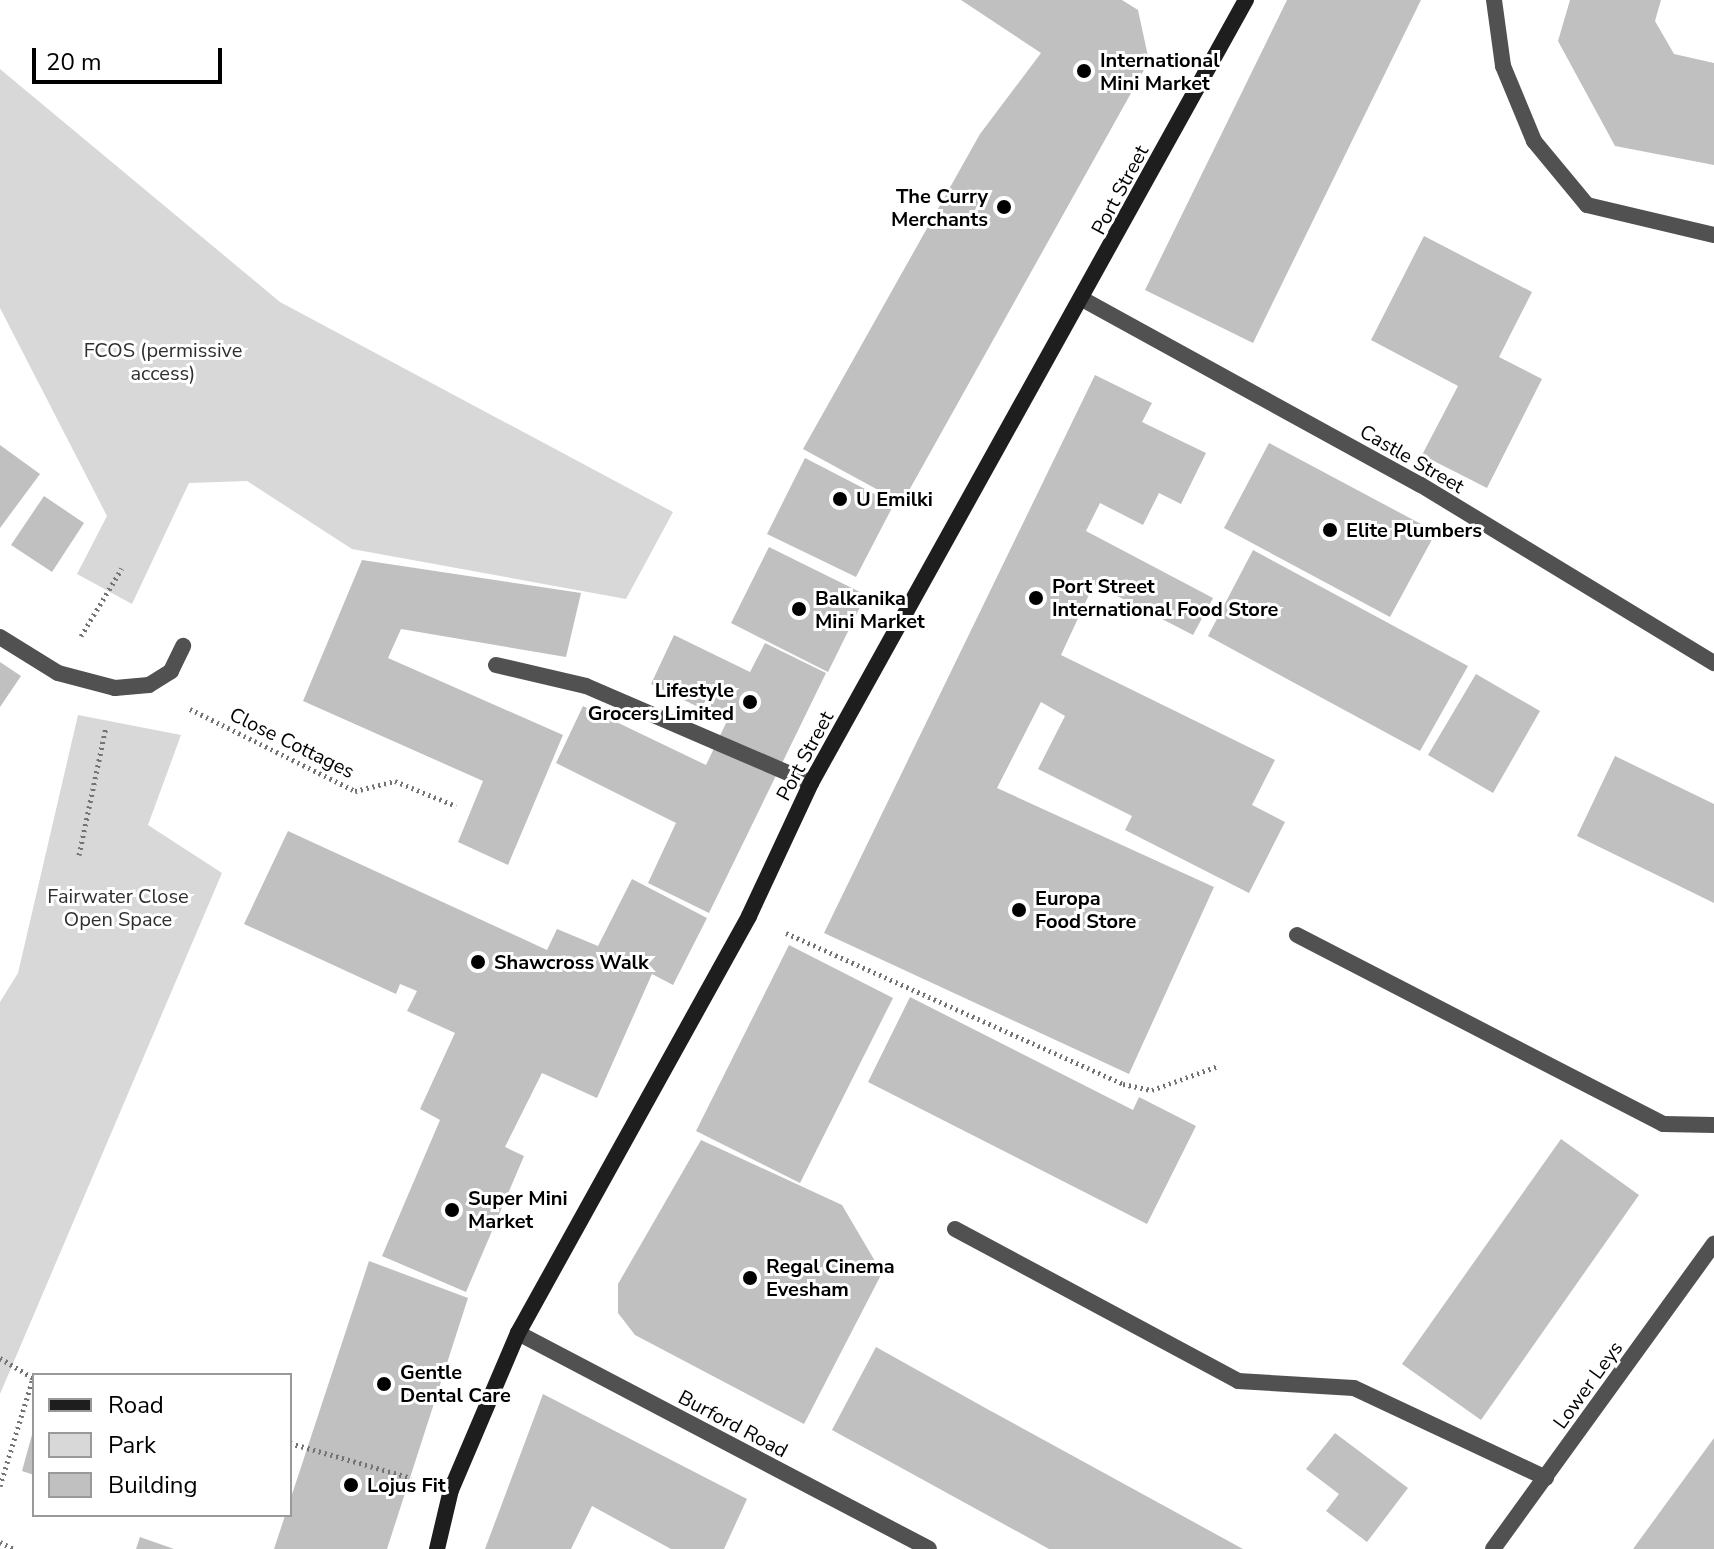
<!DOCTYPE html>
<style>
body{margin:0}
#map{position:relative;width:1714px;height:1549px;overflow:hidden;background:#fff;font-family:"Nunito Sans",sans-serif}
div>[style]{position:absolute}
.green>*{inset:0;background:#d8d8d8}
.building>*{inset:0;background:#c0c0c0}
.path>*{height:5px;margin-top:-2.5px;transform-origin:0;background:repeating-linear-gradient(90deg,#737373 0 2px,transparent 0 6px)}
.lane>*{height:16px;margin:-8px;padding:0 8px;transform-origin:8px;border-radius:8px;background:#515151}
.street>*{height:16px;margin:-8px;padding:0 8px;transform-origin:8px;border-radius:8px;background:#515151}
.secondary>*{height:16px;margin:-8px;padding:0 8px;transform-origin:8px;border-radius:8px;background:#1e1e1e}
.dots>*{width:22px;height:22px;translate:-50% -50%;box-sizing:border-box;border:4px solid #fff;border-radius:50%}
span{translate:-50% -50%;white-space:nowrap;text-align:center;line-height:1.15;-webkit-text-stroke:6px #fff;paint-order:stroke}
.poi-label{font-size:20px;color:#000;font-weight:700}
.left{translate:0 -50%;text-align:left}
.right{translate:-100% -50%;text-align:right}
.street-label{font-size:20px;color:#000}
.park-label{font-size:20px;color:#2f2f2f}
.legend{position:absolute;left:32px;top:1373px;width:260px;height:144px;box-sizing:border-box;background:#fff;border:2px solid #999;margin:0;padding:10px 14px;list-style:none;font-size:24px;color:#000}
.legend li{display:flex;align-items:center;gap:16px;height:40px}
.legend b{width:40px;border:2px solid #999}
.scale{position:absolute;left:32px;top:48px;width:190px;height:36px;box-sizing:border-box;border:4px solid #000;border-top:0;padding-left:10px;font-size:24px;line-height:28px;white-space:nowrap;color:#000;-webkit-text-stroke:6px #fff;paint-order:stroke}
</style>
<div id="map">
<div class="green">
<div style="clip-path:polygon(0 69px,280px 302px,673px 512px,626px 599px,352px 549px,247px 481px,189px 483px,132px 604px,77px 574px,107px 516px,0 308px)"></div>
<div style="clip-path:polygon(78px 715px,181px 735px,148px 825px,222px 873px,0 1394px,0 1002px,18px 973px)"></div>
</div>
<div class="building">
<div style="clip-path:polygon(961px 0,1122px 0,1138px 10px,1149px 61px,902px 503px,803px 449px,980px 134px,1041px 53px)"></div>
<div style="clip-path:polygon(1287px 0,1421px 0,1253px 343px,1145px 290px)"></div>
<div style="clip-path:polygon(1570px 0,1661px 0,1655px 21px,1674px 54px,1714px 63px,1714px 165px,1615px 146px,1558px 41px)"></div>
<div style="clip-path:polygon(1424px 236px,1532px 292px,1499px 357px,1542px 379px,1487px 488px,1422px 455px,1458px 386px,1371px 340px)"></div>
<div style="clip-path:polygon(1095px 375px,1152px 403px,1142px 422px,1206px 453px,1181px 504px,1159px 493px,1143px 525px,1100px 503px,1086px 531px,1213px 598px,1193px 635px,1094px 584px,1061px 655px,1275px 760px,1252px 805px,1285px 822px,1249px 893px,1125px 830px,1132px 816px,1038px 769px,1065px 716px,1041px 702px,997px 788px,1214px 887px,1129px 1074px,824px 933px)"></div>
<div style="clip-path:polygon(1269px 443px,1436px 532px,1390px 617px,1224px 528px)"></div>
<div style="clip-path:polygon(0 445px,40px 474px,0 528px)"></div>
<div style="clip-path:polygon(805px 458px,894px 504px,856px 577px,767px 534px)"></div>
<div style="clip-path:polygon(44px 496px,84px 523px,52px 572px,11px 545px)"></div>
<div style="clip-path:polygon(769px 547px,866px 595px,828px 672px,731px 623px)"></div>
<div style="clip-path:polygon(1253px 550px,1468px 666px,1420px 751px,1208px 636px)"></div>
<div style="clip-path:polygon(362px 560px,581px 593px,566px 657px,401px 629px,388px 658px,563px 735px,508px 865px,458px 842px,483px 781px,303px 701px)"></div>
<div style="clip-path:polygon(674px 635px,750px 672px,765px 643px,826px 673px,709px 913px,648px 883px,676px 823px,556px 763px,583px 706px,706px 765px,727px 721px,651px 684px)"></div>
<div style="clip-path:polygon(0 662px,21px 676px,0 707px)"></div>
<div style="clip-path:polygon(1476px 674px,1540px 711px,1493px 793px,1428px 755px)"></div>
<div style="clip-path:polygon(1615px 756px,1714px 804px,1714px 903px,1577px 836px)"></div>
<div style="clip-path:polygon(288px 831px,547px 950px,557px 929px,598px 946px,632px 879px,707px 918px,673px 985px,652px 974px,597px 1098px,542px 1073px,505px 1147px,524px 1156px,466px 1292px,382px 1256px,440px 1120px,420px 1109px,455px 1033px,407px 1011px,417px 991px,400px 984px,396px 994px,244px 924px)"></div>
<div style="clip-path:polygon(789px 945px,893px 998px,800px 1183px,696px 1131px)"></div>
<div style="clip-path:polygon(910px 997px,1133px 1110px,1139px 1097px,1196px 1126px,1147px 1224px,868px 1082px)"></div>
<div style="clip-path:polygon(1561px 1139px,1639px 1195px,1481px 1420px,1402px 1364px)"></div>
<div style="clip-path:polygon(701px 1140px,842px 1205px,882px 1273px,804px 1424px,635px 1335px,618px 1313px,618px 1284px)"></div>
<div style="clip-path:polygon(369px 1261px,468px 1298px,387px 1549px,274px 1549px)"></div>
<div style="clip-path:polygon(876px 1347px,989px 1410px,1243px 1549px,1049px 1549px,907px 1471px,832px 1430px)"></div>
<div style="clip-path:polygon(543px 1394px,747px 1499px,724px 1549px,671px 1549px,592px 1506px,571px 1549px,485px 1549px)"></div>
<div style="clip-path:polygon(33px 1431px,34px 1431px,34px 1475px,22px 1471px)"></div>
<div style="clip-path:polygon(1335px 1433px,1408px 1488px,1367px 1542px,1326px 1511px,1339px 1494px,1306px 1469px)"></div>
<div style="clip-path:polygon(1714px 1438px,1714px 1549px,1633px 1549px)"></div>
<div style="clip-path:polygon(140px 1537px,174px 1549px,136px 1549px)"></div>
</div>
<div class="path">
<div style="left:81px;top:636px;width:79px;rotate:-58.9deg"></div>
<div style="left:190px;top:709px;width:184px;rotate:26.4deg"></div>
<div style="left:355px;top:791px;width:41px;rotate:-14deg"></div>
<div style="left:395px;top:781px;width:66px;rotate:22.3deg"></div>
<div style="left:79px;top:855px;width:131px;rotate:-78.1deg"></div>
<div style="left:786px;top:933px;width:369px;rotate:24.1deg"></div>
<div style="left:1123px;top:1084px;width:30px;rotate:12deg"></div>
<div style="left:1152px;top:1090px;width:70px;rotate:-20deg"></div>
<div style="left:0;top:1358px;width:39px;rotate:31deg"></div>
<div style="left:290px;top:1443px;width:126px;rotate:16.1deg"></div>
<div style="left:0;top:1486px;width:113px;rotate:-73deg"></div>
<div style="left:0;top:1542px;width:16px;rotate:27deg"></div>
</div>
<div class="lane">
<div style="left:0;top:637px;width:68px;rotate:31.8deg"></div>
<div style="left:58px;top:673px;width:59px;rotate:14.7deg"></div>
<div style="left:115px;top:688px;width:34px;rotate:-5deg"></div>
<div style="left:149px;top:685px;width:26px;rotate:-32deg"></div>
<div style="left:171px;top:671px;width:28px;rotate:-64deg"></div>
<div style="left:496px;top:665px;width:92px;rotate:13.1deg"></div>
<div style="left:586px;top:686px;width:245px;rotate:23.3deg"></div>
<div style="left:1297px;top:935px;width:412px;rotate:27.3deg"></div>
<div style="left:1663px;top:1124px;width:51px;rotate:1.1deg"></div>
<div style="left:955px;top:1229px;width:321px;rotate:28.2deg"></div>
<div style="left:1238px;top:1381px;width:116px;rotate:3.5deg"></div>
<div style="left:1354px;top:1388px;width:212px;rotate:25.1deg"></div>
</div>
<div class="street">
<div style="left:1494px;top:0;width:67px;rotate:82.2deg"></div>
<div style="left:1503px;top:66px;width:81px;rotate:67.5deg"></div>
<div style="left:1534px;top:141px;width:83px;rotate:50.4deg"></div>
<div style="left:1587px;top:205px;width:130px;rotate:13.3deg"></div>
<div style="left:1084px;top:300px;width:384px;rotate:28.8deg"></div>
<div style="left:1421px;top:485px;width:343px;rotate:31.3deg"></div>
<div style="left:518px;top:1333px;width:464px;rotate:27.7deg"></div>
<div style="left:1493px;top:1549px;width:377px;rotate:-54.1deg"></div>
</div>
<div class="secondary">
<div style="left:437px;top:1549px;width:61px;rotate:-76.7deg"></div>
<div style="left:451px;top:1490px;width:171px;rotate:-66.9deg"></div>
<div style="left:518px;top:1333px;width:477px;rotate:-61deg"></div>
<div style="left:749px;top:916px;width:147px;rotate:-65deg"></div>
<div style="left:811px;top:783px;width:896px;rotate:-60.95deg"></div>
</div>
<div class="dots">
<div style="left:1084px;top:71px;background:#000"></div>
<div style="left:1004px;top:207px;background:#000"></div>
<div style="left:840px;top:499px;background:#000"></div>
<div style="left:1330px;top:530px;background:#000"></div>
<div style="left:1036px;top:598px;background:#000"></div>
<div style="left:799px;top:609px;background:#000"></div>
<div style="left:750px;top:702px;background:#000"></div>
<div style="left:1019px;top:910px;background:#000"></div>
<div style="left:478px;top:962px;background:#000"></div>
<div style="left:452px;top:1210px;background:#000"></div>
<div style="left:750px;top:1278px;background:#000"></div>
<div style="left:384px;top:1384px;background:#000"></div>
<div style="left:351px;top:1485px;background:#000"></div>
</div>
<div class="poi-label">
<span class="left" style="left:1100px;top:72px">International<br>Mini Market</span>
<span class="right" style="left:988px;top:208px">The Curry<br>Merchants</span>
<span class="left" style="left:856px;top:499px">U Emilki</span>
<span class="left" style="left:1346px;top:530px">Elite Plumbers</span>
<span class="left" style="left:1052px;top:598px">Port Street<br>International Food Store</span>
<span class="left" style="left:815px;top:610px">Balkanika<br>Mini Market</span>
<span class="right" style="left:734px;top:702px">Lifestyle<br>Grocers Limited</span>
<span class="left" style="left:1035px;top:910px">Europa<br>Food Store</span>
<span class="left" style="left:494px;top:962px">Shawcross Walk</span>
<span class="left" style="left:468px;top:1210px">Super Mini<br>Market</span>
<span class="left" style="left:766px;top:1278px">Regal Cinema<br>Evesham</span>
<span class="left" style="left:400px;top:1384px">Gentle<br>Dental Care</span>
<span class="left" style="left:367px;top:1485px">Lojus Fit</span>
</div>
<div class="street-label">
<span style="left:1120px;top:190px;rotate:-62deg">Port Street</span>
<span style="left:1412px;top:459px;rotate:30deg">Castle Street</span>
<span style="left:292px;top:743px;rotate:26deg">Close Cottages</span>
<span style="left:805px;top:756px;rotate:-62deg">Port Street</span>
<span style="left:1588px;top:1385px;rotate:-54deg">Lower Leys</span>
<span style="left:733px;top:1424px;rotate:28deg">Burford Road</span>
</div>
<div class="park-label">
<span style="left:163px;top:362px">FCOS (permissive<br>access)</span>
<span style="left:118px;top:908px">Fairwater Close<br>Open Space</span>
</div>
<ul class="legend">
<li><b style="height:10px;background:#1e1e1e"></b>Road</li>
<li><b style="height:22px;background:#d8d8d8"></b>Park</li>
<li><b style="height:22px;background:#c0c0c0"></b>Building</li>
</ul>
<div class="scale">20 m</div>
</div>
